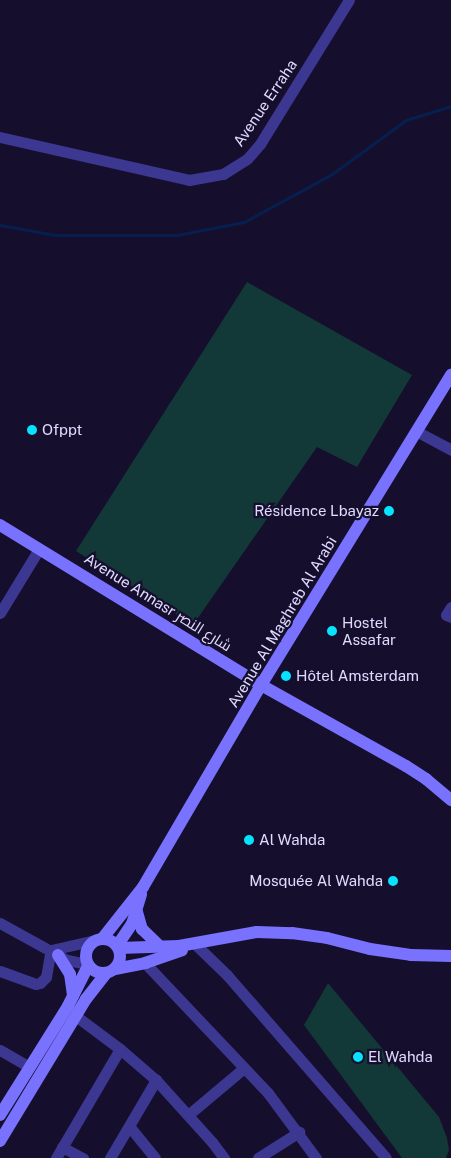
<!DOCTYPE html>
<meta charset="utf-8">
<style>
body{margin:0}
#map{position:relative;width:451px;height:1158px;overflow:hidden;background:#150f2d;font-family:"Public Sans",Cairo,sans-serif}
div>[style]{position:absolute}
.green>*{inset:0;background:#123837}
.stream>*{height:3px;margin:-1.5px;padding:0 1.5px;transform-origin:1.5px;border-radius:1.5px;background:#061f4f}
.street>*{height:11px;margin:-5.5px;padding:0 5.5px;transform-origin:5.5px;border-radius:5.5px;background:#3c3790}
.secondary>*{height:12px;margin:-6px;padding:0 6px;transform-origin:6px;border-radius:6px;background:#7872ff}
.secondary>.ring{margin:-6px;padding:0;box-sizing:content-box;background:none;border:12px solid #7872ff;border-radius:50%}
.dots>*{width:14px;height:14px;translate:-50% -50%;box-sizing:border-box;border:2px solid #150f2d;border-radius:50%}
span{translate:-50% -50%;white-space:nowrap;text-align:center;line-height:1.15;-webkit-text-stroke:4.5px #150f2d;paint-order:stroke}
.street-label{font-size:15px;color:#e0dbff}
.poi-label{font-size:15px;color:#e0dbff}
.left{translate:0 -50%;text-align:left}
.right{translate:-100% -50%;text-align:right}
</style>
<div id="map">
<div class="green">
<div style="clip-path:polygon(247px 282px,412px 375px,357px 467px,317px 447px,193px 625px,76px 551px)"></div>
<div style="clip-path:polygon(328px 983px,439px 1117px,447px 1138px,449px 1150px,446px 1158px,402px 1158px,304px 1025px)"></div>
</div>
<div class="stream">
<div style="left:0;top:225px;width:56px;rotate:10.3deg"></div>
<div style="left:55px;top:235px;width:122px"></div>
<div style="left:177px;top:235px;width:68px;rotate:-11deg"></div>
<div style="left:244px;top:222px;width:100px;rotate:-28.6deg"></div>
<div style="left:332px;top:174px;width:92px;rotate:-36.1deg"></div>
<div style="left:406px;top:120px;width:47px;rotate:-17.3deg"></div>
</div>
<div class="street">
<div style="left:0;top:137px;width:194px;rotate:12.8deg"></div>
<div style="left:189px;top:180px;width:35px;rotate:-10deg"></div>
<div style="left:223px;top:174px;width:28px;rotate:-32deg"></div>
<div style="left:247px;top:159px;width:20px;rotate:-49deg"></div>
<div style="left:260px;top:144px;width:169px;rotate:-58.3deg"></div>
<div style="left:416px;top:431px;width:40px;rotate:28deg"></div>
<div style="left:451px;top:607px;width:9px;rotate:122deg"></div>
<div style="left:446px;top:615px;width:5px;rotate:22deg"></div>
<div style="left:0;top:613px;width:75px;rotate:-58.6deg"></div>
<div style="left:0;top:923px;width:77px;rotate:28.9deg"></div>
<div style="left:67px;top:960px;width:20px;rotate:11deg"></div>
<div style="left:195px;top:944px;width:45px;rotate:44.1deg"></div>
<div style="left:227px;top:975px;width:242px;rotate:49deg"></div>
<div style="left:51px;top:950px;width:45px;rotate:-12.8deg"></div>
<div style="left:145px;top:963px;width:179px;rotate:46.6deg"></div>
<div style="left:268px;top:1093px;width:81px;rotate:53.6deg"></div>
<div style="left:0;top:971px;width:38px;rotate:20deg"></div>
<div style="left:36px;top:984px;width:4px;rotate:-14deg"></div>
<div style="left:40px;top:983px;width:8px;rotate:-45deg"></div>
<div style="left:46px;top:977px;width:27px;rotate:-80deg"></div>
<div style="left:76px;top:1016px;width:55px;rotate:36.9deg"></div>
<div style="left:120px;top:1049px;width:48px;rotate:40.7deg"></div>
<div style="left:156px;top:1080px;width:84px;rotate:47.9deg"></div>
<div style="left:212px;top:1142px;width:20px;rotate:53deg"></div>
<div style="left:0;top:1050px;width:34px;rotate:30deg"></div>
<div style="left:188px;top:1115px;width:73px;rotate:-40deg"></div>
<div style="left:129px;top:1126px;width:41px;rotate:50.9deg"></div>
<div style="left:62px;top:1147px;width:24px;rotate:28deg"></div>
<div style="left:56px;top:1158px;width:126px;rotate:-59.6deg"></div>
<div style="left:110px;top:1158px;width:91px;rotate:-59.5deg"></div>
<div style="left:258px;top:1158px;width:49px;rotate:-32.4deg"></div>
</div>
<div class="secondary">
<div style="left:0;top:525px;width:306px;rotate:31.5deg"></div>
<div style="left:261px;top:685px;width:166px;rotate:29.2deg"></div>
<div style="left:406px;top:766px;width:24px;rotate:33deg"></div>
<div style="left:426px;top:779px;width:33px;rotate:40deg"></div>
<div style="left:137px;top:912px;width:18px;rotate:74deg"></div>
<div style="left:142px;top:929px;width:28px;rotate:44deg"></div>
<div class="ring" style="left:86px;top:939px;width:22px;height:22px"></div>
<div style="left:102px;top:939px;width:66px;rotate:-51.7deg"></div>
<div style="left:143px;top:887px;width:234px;rotate:-59.7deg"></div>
<div style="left:261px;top:685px;width:364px;rotate:-58.5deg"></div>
<div style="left:117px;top:946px;width:27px;rotate:-56deg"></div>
<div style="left:132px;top:924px;width:31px;rotate:-73deg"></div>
<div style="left:119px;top:948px;width:60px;rotate:-1.9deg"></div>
<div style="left:179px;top:946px;width:79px;rotate:-10.2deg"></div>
<div style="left:257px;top:932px;width:35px;rotate:2deg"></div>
<div style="left:292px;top:933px;width:35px;rotate:8deg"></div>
<div style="left:327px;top:938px;width:44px;rotate:14.3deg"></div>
<div style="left:370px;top:949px;width:41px;rotate:8.3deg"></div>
<div style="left:411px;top:955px;width:40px;rotate:1.4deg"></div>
<div style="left:58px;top:955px;width:22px;rotate:58deg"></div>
<div style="left:70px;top:974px;width:22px;rotate:82deg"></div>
<div style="left:115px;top:969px;width:31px;rotate:-11deg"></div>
<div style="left:145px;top:963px;width:39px;rotate:-19deg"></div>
<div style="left:0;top:1115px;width:128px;rotate:-58deg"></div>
<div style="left:68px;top:1006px;width:45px;rotate:-63.4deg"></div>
<div style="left:0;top:1141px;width:166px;rotate:-58.8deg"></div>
<div style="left:86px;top:999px;width:33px;rotate:-52deg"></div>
</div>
<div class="dots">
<div style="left:32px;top:430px;background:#07e2ff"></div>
<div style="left:389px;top:511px;background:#07e2ff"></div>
<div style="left:332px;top:631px;background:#07e2ff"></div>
<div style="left:286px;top:676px;background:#07e2ff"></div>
<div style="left:249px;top:840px;background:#07e2ff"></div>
<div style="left:393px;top:881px;background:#07e2ff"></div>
<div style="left:358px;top:1057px;background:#07e2ff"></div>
</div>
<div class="street-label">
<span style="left:265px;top:103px;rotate:-56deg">Avenue Erraha</span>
<span style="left:158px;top:602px;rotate:32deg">Avenue Annasr شارع النصر</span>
<span style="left:282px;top:622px;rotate:-59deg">Avenue Al Maghreb Al Arabi</span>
</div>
<div class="poi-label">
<span class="left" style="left:42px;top:430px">Ofppt</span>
<span class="right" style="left:379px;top:511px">Résidence Lbayaz</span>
<span class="left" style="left:342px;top:631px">Hostel<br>Assafar</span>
<span class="left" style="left:296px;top:676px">Hôtel Amsterdam</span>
<span class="left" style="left:259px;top:840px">Al Wahda</span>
<span class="right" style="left:383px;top:881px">Mosquée Al Wahda</span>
<span class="left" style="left:368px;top:1057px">El Wahda</span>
</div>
</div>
